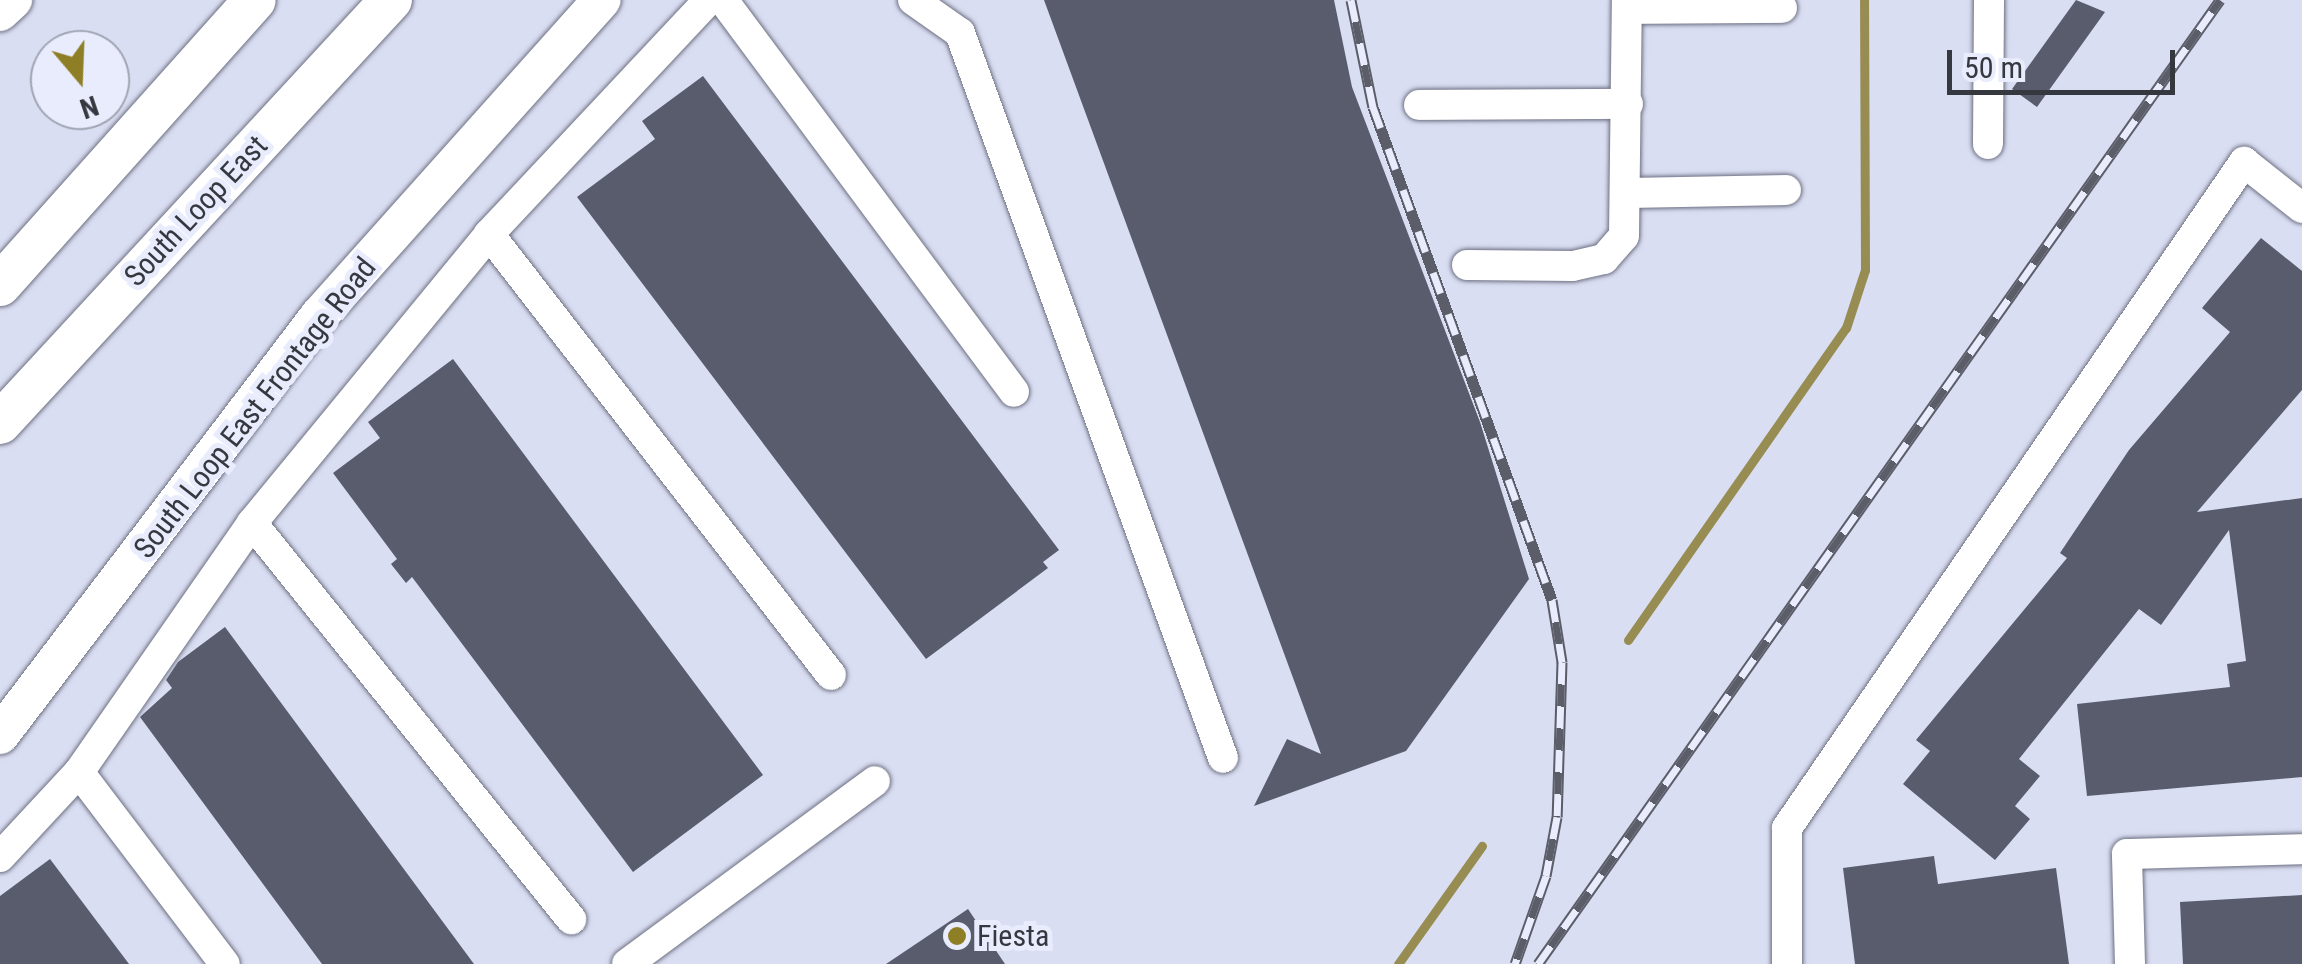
<!DOCTYPE html>
<style>
body{margin:0}
#map{position:relative;width:2302px;height:964px;overflow:hidden;background:#dadef2;font-family:"Roboto Condensed",sans-serif}
div>[style]{position:absolute}
.stream>*{height:9px;margin:-4.5px;padding:0 4.5px;transform-origin:4.5px;border-radius:4.5px;background:#978c52}
.building>*{inset:0;background:#585c6d}
.roads{filter:drop-shadow(0 0 2px #6d7082) drop-shadow(0 0 2px #6d7082)}
.minor>*{height:30px;margin:-15px;padding:0 15px;transform-origin:15px;border-radius:15px;background:#fff}
.major>*{height:38px;margin:-19px;padding:0 19px;transform-origin:19px;border-radius:19px;background:#fff}
.highway>*{height:42px;margin:-21px;padding:0 21px;transform-origin:21px;border-radius:21px;background:#fff}
.rail>*{height:11px;margin-top:-5.5px;transform-origin:0;background:repeating-linear-gradient(90deg,#e8ecfc 0 22px,#5b5d68 0 44px);box-sizing:border-box;border-block:2px solid #5b5d68}
.dots>*{width:28px;height:28px;translate:-50% -50%;box-sizing:border-box;border:5px solid #e8ecfc;border-radius:50%}
span{translate:-50% -50%;white-space:nowrap;text-align:center;line-height:1.15;-webkit-text-stroke:10px #e8ecfc;paint-order:stroke}
.street-label{font-size:30px;color:#363840}
.poi-label{font-size:30px;color:#363840}
.left{translate:0 -50%;text-align:left}
.north{position:absolute;left:30px;top:30px;width:100px;height:100px;box-sizing:border-box;background:#e8ecfc;border:2px solid #a1a4b1;border-radius:50%;rotate:161deg;font-size:28px;font-weight:700;line-height:40px;text-align:center;color:#363840}
.north::after{content:'';display:block;margin:auto;width:35px;height:45px;background:#8e7e25;clip-path:polygon(50% 0,100% 100%,50% 72%,0 100%)}
.scale{position:absolute;left:1947px;top:50px;width:228px;height:45px;box-sizing:border-box;border:5px solid #363840;border-top:0;padding-left:12px;font-size:30px;line-height:35px;white-space:nowrap;color:#363840;-webkit-text-stroke:8px #e8ecfc;paint-order:stroke}
</style>
<div id="map">
<div class="stream">
<div style="left:1628px;top:640px;width:381px;rotate:-55.1deg"></div>
<div style="left:1846px;top:328px;width:61px;rotate:-71.9deg"></div>
<div style="left:1865px;top:270px;width:270px;rotate:-90.2deg"></div>
<div style="left:1398px;top:964px;width:145px;rotate:-54.6deg"></div>
</div>
<div class="building">
<div style="clip-path:polygon(1044px 0,1334px 0,1352px 87px,1480px 422px,1529px 579px,1406px 751px,1254px 806px,1287px 739px,1321px 754px)"></div>
<div style="clip-path:polygon(2076px 0,2105px 12px,2037px 107px,2012px 89px)"></div>
<div style="clip-path:polygon(703px 76px,1059px 550px,1043px 562px,1048px 568px,926px 659px,577px 197px,655px 139px,642px 121px)"></div>
<div style="clip-path:polygon(2261px 238px,2302px 271px,2302px 390px,2197px 512px,2302px 498px,2302px 777px,2087px 796px,2077px 704px,2230px 687px,2227px 664px,2246px 661px,2229px 530px,2161px 625px,2139px 609px,2019px 759px,2040px 776px,2015px 806px,2030px 819px,1995px 860px,1903px 784px,1930px 751px,1916px 740px,2067px 558px,2060px 553px,2129px 450px,2230px 332px,2202px 308px)"></div>
<div style="clip-path:polygon(453px 359px,763px 775px,633px 872px,412px 577px,406px 583px,391px 564px,397px 559px,333px 473px,380px 438px,368px 422px)"></div>
<div style="clip-path:polygon(225px 627px,474px 964px,322px 964px,140px 717px,172px 688px,166px 680px,178px 662px)"></div>
<div style="clip-path:polygon(1934px 856px,1938px 884px,2056px 868px,2069px 964px,1855px 964px,1843px 868px)"></div>
<div style="clip-path:polygon(50px 859px,129px 964px,0 964px,0 896px)"></div>
<div style="clip-path:polygon(2302px 895px,2302px 964px,2183px 964px,2180px 902px)"></div>
<div style="clip-path:polygon(968px 909px,1005px 964px,886px 964px)"></div>
</div>
<div class="roads">
<div class="minor">
<div style="left:723px;top:0;width:488px;rotate:53.4deg"></div>
<div style="left:913px;top:0;width:57px;rotate:35.1deg"></div>
<div style="left:960px;top:33px;width:771px;rotate:70.06deg"></div>
<div style="left:1627px;top:9px;width:155px;rotate:-0.4deg"></div>
<div style="left:1419px;top:105px;width:209px;rotate:-0.3deg"></div>
<div style="left:1988px;top:144px;width:144px;rotate:-89.6deg"></div>
<div style="left:1630px;top:193px;width:156px;rotate:-1.1deg"></div>
<div style="left:489px;top:234px;width:558px;rotate:52.21deg"></div>
<div style="left:1467px;top:265px;width:106px;rotate:0.5deg"></div>
<div style="left:1573px;top:266px;width:32px;rotate:-13deg"></div>
<div style="left:1604px;top:259px;width:30px;rotate:-49deg"></div>
<div style="left:1624px;top:236px;width:236px;rotate:-89.3deg"></div>
<div style="left:252px;top:523px;width:509px;rotate:51.15deg"></div>
<div style="left:79px;top:772px;width:241px;rotate:52.8deg"></div>
<div style="left:0;top:857px;width:116px;rotate:-47.1deg"></div>
<div style="left:79px;top:772px;width:303px;rotate:-55.2deg"></div>
<div style="left:252px;top:523px;width:374px;rotate:-50.6deg"></div>
<div style="left:489px;top:234px;width:321px;rotate:-46.8deg"></div>
<div style="left:627px;top:964px;width:308px;rotate:-36.4deg"></div>
<div style="left:1787px;top:964px;width:136px;rotate:-90deg"></div>
<div style="left:1787px;top:828px;width:808px;rotate:-55.54deg"></div>
<div style="left:2244px;top:162px;width:74px;rotate:38.4deg"></div>
<div style="left:2130px;top:964px;width:110px;rotate:-91.6deg"></div>
<div style="left:2127px;top:854px;width:175px;rotate:-1.6deg"></div>
</div>
<div class="major">
<div style="left:0;top:12px;width:18px;rotate:-43deg"></div>
<div style="left:0;top:735px;width:527px;rotate:-52.72deg"></div>
<div style="left:319px;top:316px;width:424px;rotate:-48.2deg"></div>
</div>
<div class="highway">
<div style="left:0;top:285px;width:382px;rotate:-48.2deg"></div>
<div style="left:0;top:423px;width:576px;rotate:-47.25deg"></div>
</div>
</div>
<div class="rail">
<div style="left:1351px;top:0;width:109px;rotate:78.4deg"></div>
<div style="left:1373px;top:107px;width:524px;rotate:70.04deg"></div>
<div style="left:1552px;top:600px;width:63px;rotate:80.8deg"></div>
<div style="left:1562px;top:662px;width:155px;rotate:91.8deg"></div>
<div style="left:1557px;top:817px;width:60px;rotate:100.6deg"></div>
<div style="left:1546px;top:876px;width:93px;rotate:109.4deg"></div>
<div style="left:1538px;top:964px;width:1181px;rotate:-54.72deg"></div>
</div>
<div class="dots">
<div style="left:957px;top:936px;background:#8e7e25"></div>
</div>
<div class="street-label">
<span style="left:196px;top:211px;rotate:-47deg">South Loop East</span>
<span style="left:255px;top:408px;rotate:-52deg">South Loop East Frontage Road</span>
</div>
<div class="poi-label">
<span class="left" style="left:977px;top:936px">Fiesta</span>
</div>
<div class="north">N</div>
<div class="scale">50 m</div>
</div>
